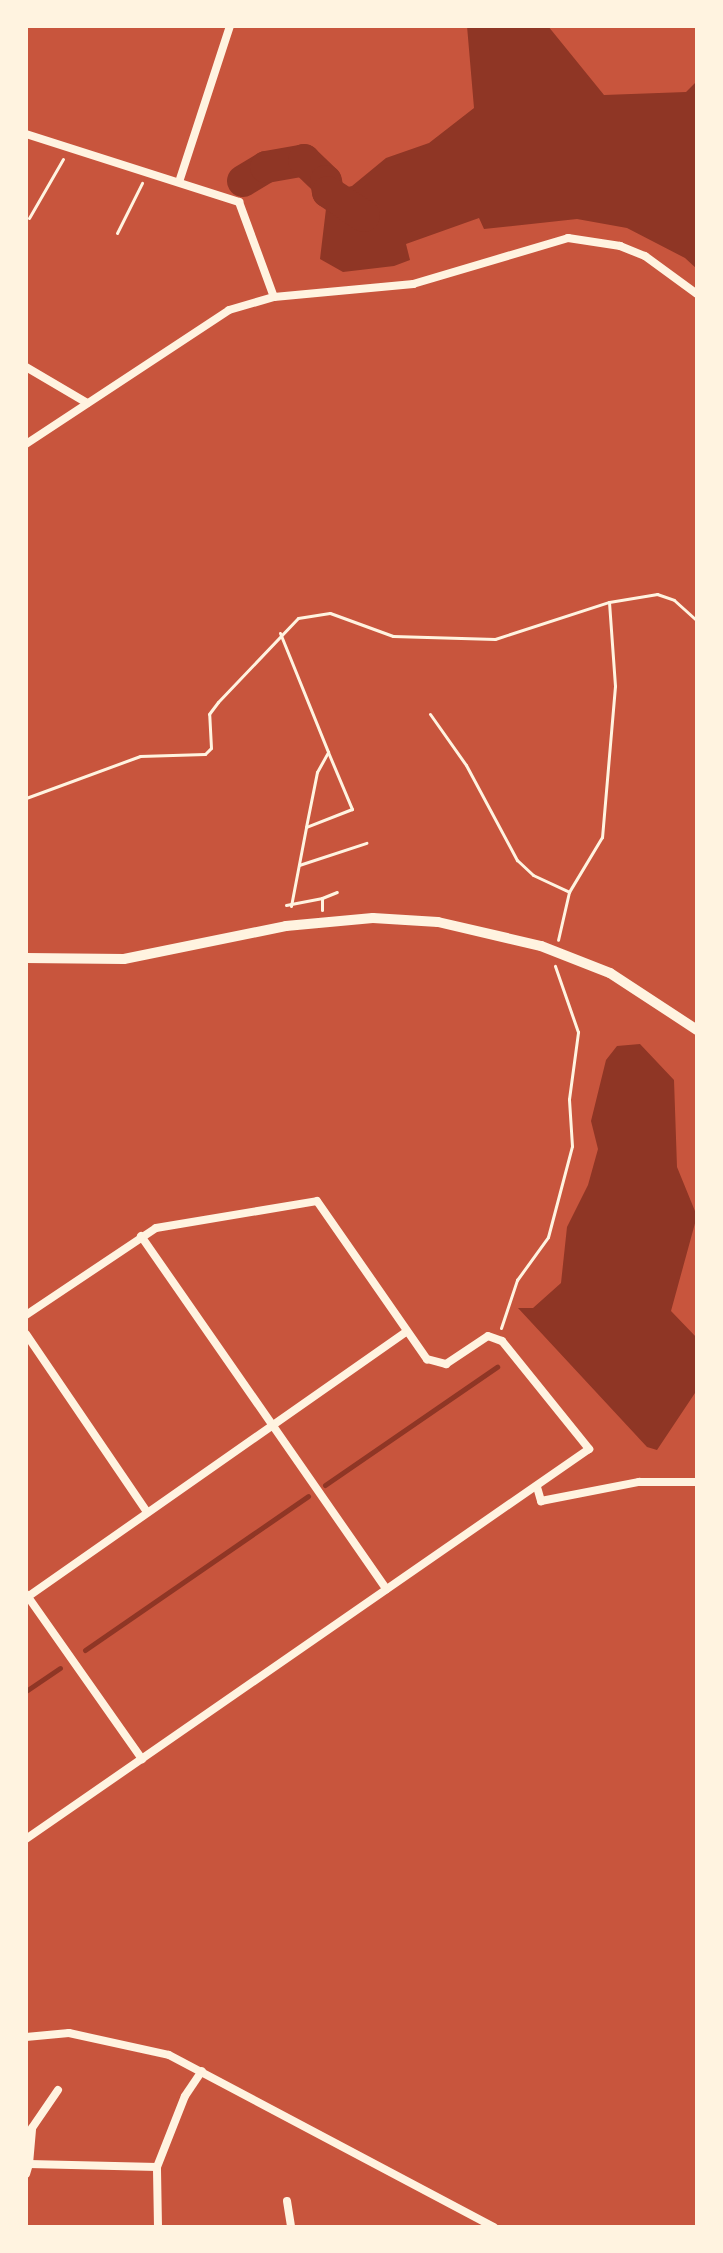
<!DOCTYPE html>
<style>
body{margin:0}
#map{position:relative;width:723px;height:2253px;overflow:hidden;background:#c8553d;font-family:"Golos Text",sans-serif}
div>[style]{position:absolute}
.water>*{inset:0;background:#8f3625}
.stream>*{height:5px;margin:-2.5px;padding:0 2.5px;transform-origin:2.5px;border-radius:2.5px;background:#8f3625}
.river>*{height:32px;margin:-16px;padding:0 16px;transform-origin:16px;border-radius:16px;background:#8f3625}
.path>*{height:3px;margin:-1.5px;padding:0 1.5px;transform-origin:1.5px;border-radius:1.5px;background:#fff3e0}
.minor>*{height:8px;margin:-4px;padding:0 4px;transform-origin:4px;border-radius:4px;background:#fff3e0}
.tertiary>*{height:10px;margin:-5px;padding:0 5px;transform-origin:5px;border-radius:5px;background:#fff3e0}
span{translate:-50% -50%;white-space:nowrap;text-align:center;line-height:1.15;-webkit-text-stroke:8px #fff3e0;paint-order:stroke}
.frame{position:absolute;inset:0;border:28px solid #fff3e0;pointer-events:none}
</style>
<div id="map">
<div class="water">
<div style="clip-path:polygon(467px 26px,548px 26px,604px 95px,686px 92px,697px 81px,697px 269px,685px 258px,627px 228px,577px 219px,484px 229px,479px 218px,406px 244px,410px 260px,394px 266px,343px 272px,320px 259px,328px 192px,352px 186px,386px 158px,429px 143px,474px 108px)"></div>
<div style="clip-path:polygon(640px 1044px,674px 1080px,677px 1167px,697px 1216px,671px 1311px,697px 1338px,697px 1390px,657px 1450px,647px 1447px,518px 1308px,533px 1308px,561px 1283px,567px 1227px,588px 1185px,598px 1149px,591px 1121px,606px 1060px,617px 1046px)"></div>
</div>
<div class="stream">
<div style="left:325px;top:1485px;width:209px;rotate:-34.5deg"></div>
<div style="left:85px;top:1650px;width:271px;rotate:-34.6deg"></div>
<div style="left:26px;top:1691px;width:41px;rotate:-34.1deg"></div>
</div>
<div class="river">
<div style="left:243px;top:181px;width:27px;rotate:-31deg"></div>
<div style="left:266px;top:167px;width:39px;rotate:-10deg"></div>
<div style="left:304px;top:160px;width:30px;rotate:44deg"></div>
<div style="left:326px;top:181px;width:11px;rotate:80deg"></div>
<div style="left:328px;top:192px;width:43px;rotate:33.7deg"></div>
</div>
<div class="path">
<div style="left:29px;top:218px;width:68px;rotate:-60deg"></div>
<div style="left:117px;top:233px;width:56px;rotate:-63.4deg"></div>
<div style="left:609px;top:602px;width:49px;rotate:-9.5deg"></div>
<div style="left:657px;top:594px;width:18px;rotate:19deg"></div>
<div style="left:674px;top:600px;width:31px;rotate:42deg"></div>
<div style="left:280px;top:633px;width:128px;rotate:68deg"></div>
<div style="left:430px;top:714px;width:62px;rotate:54.8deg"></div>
<div style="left:466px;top:765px;width:108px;rotate:61.8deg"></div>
<div style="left:517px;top:860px;width:22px;rotate:43deg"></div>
<div style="left:533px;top:875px;width:40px;rotate:25deg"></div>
<div style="left:26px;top:798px;width:121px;rotate:-20.2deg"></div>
<div style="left:140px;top:756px;width:65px;rotate:-1.8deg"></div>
<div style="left:205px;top:754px;width:8px;rotate:-45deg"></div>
<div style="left:211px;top:748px;width:34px;rotate:-93deg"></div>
<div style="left:209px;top:714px;width:15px;rotate:-53deg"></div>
<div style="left:218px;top:702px;width:116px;rotate:-46.4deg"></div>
<div style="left:298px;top:618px;width:32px;rotate:-9deg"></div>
<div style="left:330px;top:613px;width:67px;rotate:20.1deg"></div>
<div style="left:393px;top:636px;width:102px;rotate:1.7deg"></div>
<div style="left:495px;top:639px;width:120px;rotate:-18deg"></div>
<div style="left:609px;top:602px;width:84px;rotate:85.9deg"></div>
<div style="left:615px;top:686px;width:152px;rotate:94.9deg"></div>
<div style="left:602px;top:837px;width:64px;rotate:121deg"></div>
<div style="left:569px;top:892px;width:49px;rotate:102.9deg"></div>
<div style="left:299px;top:865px;width:71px;rotate:-18.2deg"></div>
<div style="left:286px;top:905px;width:37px;rotate:-11deg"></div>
<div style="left:291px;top:906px;width:80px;rotate:-79.2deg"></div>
<div style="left:306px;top:827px;width:56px;rotate:-78.7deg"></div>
<div style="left:317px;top:772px;width:23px;rotate:-61deg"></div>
<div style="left:328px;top:752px;width:62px;rotate:67.2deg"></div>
<div style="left:352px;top:809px;width:49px;rotate:158.6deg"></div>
<div style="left:322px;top:910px;width:12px;rotate:-90deg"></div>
<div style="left:322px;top:898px;width:16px;rotate:-22deg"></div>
<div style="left:501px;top:1328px;width:51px;rotate:-71.6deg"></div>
<div style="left:517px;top:1280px;width:53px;rotate:-54.2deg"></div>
<div style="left:548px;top:1237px;width:94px;rotate:-75.2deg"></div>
<div style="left:572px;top:1146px;width:47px;rotate:-93.7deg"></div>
<div style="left:569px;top:1099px;width:68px;rotate:-82.3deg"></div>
<div style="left:578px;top:1032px;width:70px;rotate:-109.2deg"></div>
</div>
<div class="minor">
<div style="left:26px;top:134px;width:224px;rotate:17.7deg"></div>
<div style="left:239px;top:202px;width:101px;rotate:69.8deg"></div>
<div style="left:179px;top:182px;width:164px;rotate:-71.9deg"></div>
<div style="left:26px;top:367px;width:71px;rotate:30.5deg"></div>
<div style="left:26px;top:444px;width:243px;rotate:-33.4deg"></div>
<div style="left:229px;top:310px;width:47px;rotate:-16.1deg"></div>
<div style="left:274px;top:297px;width:140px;rotate:-5.3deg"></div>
<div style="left:413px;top:284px;width:162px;rotate:-16.5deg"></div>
<div style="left:568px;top:238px;width:53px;rotate:8.7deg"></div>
<div style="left:620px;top:246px;width:27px;rotate:22deg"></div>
<div style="left:645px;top:256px;width:64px;rotate:36.2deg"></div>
<div style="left:141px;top:1236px;width:430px;rotate:55.2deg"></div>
<div style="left:26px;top:1315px;width:156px;rotate:-33.8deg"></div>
<div style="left:156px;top:1228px;width:163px;rotate:-9.5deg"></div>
<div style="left:317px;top:1201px;width:193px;rotate:55.2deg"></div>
<div style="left:427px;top:1359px;width:20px;rotate:15deg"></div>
<div style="left:446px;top:1364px;width:50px;rotate:-33.7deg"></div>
<div style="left:488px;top:1336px;width:15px;rotate:20deg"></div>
<div style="left:502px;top:1341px;width:139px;rotate:51.1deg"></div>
<div style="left:589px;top:1449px;width:685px;rotate:145.29deg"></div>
<div style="left:26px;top:1334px;width:215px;rotate:55.8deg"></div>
<div style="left:537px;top:1487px;width:15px;rotate:74deg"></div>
<div style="left:541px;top:1501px;width:100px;rotate:-11deg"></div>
<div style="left:639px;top:1482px;width:58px"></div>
<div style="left:26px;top:1594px;width:202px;rotate:54.9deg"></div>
<div style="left:26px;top:1598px;width:462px;rotate:-35deg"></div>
<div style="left:26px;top:2037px;width:43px;rotate:-5.3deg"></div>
<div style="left:69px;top:2033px;width:102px;rotate:12.4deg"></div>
<div style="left:169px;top:2055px;width:368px;rotate:27.9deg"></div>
<div style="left:29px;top:2164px;width:36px;rotate:-85deg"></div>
<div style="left:32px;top:2128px;width:46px;rotate:-55.6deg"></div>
<div style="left:26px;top:2174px;width:10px;rotate:-73deg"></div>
<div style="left:29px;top:2164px;width:128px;rotate:1.3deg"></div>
<div style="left:287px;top:2201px;width:26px;rotate:81deg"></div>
<div style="left:158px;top:2227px;width:60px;rotate:-91deg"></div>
<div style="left:157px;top:2167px;width:76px;rotate:-68.5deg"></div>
<div style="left:185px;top:2096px;width:30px;rotate:-56deg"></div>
</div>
<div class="tertiary">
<div style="left:26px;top:958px;width:98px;rotate:0.6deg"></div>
<div style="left:124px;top:959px;width:165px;rotate:-11.5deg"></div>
<div style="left:286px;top:926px;width:87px;rotate:-5.3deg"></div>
<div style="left:373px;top:918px;width:65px;rotate:3.5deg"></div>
<div style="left:438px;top:922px;width:106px;rotate:13.1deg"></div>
<div style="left:541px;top:946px;width:74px;rotate:21.4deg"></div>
<div style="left:610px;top:973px;width:104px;rotate:33.2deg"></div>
</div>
<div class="frame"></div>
</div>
